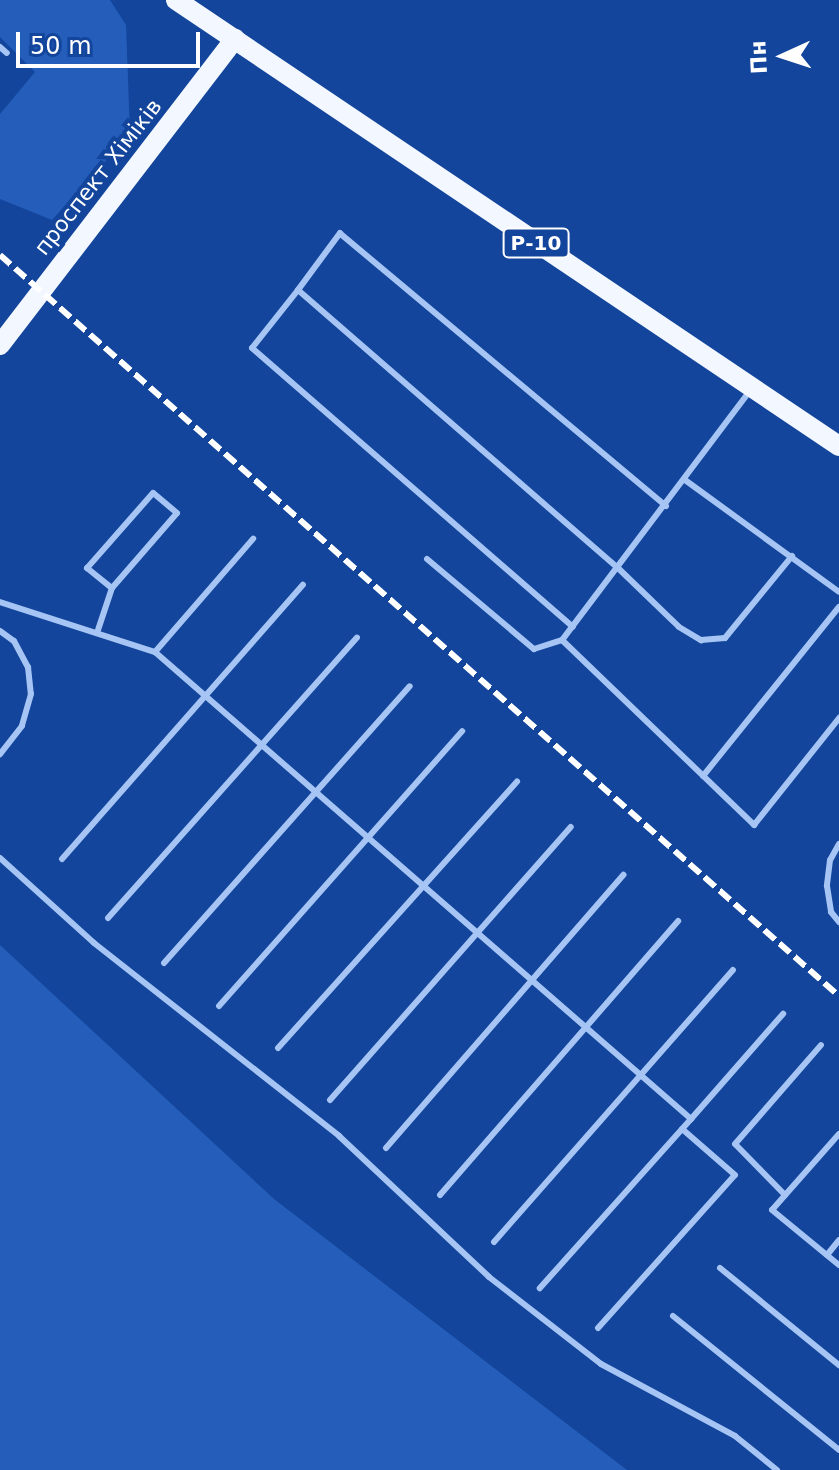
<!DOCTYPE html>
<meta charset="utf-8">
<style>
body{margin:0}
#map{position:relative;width:839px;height:1470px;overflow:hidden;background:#12459b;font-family:"DejaVu Sans",sans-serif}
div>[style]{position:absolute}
.green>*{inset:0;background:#255eba}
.service>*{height:6px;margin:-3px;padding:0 3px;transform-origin:3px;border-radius:3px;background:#a6c5f4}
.primary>*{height:20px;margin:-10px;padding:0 10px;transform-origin:10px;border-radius:10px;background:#f3f7ff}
.rail>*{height:6px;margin-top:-3px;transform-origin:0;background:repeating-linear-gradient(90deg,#fff 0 14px,transparent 0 20px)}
span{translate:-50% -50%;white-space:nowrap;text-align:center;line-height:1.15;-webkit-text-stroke:8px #12459b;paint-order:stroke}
.shield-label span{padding:2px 6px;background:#12459b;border:2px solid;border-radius:6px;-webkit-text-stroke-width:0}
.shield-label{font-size:20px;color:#fff;font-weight:700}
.street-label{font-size:22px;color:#fff}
.north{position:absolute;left:743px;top:16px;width:80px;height:80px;-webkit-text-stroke:6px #12459b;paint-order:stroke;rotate:267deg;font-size:22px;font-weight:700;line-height:32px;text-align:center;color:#fff}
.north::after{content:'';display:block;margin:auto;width:28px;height:36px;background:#fff;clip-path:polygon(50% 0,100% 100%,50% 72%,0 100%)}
.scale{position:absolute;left:16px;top:32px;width:184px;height:36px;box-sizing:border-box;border:4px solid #fff;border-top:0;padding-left:10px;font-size:24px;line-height:28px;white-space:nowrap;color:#fff;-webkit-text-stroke:6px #12459b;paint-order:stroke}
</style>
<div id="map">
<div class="green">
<div style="clip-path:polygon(0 0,110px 0,126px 25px,130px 134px,52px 220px,0 199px,0 114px,35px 72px,0 37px)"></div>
<div style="clip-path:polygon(0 945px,274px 1199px,627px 1470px,0 1470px)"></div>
</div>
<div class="service">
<div style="left:0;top:47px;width:9px;rotate:41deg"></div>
<div style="left:298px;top:290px;width:74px;rotate:128.4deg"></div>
<div style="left:252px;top:348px;width:425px;rotate:41deg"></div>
<div style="left:749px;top:392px;width:311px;rotate:127deg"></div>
<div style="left:562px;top:640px;width:267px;rotate:43.9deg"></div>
<div style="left:754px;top:825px;width:137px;rotate:-51.5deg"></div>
<div style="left:685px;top:480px;width:190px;rotate:36deg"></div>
<div style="left:666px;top:506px;width:425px;rotate:-140.1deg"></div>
<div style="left:340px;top:233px;width:71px;rotate:126.4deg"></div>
<div style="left:298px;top:290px;width:425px;rotate:41deg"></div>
<div style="left:619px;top:569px;width:83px;rotate:44deg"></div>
<div style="left:679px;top:627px;width:26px;rotate:31deg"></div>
<div style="left:701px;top:640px;width:24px;rotate:-5deg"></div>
<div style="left:725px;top:638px;width:106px;rotate:-50.7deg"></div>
<div style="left:427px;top:559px;width:140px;rotate:40.1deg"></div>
<div style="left:534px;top:649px;width:29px;rotate:-18deg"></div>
<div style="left:0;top:602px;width:163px;rotate:17.9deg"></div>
<div style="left:155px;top:652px;width:711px;rotate:41.06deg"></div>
<div style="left:691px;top:1119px;width:227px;rotate:131.8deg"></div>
<div style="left:98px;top:630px;width:44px;rotate:-71.6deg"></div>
<div style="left:112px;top:588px;width:99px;rotate:-49.1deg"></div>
<div style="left:177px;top:513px;width:31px;rotate:-140deg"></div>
<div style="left:153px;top:493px;width:100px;rotate:131.3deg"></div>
<div style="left:87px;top:568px;width:32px;rotate:39deg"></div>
<div style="left:0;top:631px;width:17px;rotate:36deg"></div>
<div style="left:14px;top:641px;width:30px;rotate:62deg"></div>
<div style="left:28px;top:667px;width:27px;rotate:84deg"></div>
<div style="left:31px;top:694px;width:33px;rotate:106deg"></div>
<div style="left:22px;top:726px;width:36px;rotate:128deg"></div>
<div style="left:155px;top:652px;width:150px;rotate:-49.1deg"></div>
<div style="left:703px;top:776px;width:217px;rotate:-51.2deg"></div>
<div style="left:839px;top:844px;width:18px;rotate:119deg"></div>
<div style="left:830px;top:860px;width:26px;rotate:97deg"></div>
<div style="left:827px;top:886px;width:26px;rotate:81deg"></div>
<div style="left:831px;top:912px;width:13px;rotate:51deg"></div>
<div style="left:0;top:858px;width:127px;rotate:42.1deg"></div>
<div style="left:94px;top:943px;width:312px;rotate:38.2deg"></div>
<div style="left:339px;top:1136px;width:206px;rotate:43.2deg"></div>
<div style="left:489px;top:1277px;width:142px;rotate:37.8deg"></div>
<div style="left:601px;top:1364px;width:152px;rotate:28.2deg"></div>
<div style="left:735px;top:1436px;width:54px;rotate:39deg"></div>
<div style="left:62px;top:859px;width:365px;rotate:-48.7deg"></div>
<div style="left:108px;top:918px;width:375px;rotate:-48.4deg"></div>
<div style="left:164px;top:963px;width:370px;rotate:-48.4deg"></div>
<div style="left:219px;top:1006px;width:367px;rotate:-48.5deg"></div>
<div style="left:278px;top:1048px;width:358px;rotate:-48.1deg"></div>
<div style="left:330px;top:1100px;width:364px;rotate:-48.6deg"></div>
<div style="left:691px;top:1119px;width:140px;rotate:-48.8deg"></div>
<div style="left:839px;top:1134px;width:101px;rotate:131.4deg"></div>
<div style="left:772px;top:1210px;width:87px;rotate:39.4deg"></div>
<div style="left:386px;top:1148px;width:362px;rotate:-49deg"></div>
<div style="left:440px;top:1195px;width:363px;rotate:-49deg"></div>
<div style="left:785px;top:1195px;width:71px;rotate:-134.4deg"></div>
<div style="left:735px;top:1144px;width:131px;rotate:-49deg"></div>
<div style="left:494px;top:1242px;width:362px;rotate:-48.7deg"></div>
<div style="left:827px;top:1255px;width:19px;rotate:-51deg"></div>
<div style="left:720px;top:1268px;width:154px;rotate:39.2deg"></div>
<div style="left:673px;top:1316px;width:213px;rotate:38.9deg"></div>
<div style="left:598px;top:1328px;width:205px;rotate:-48.2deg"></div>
<div style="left:735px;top:1175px;width:70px;rotate:-139deg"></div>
</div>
<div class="primary">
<div style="left:176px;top:0;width:799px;rotate:33.93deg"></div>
<div style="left:0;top:345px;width:386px;rotate:-52.5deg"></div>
</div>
<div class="rail">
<div style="left:0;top:255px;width:1119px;rotate:41.45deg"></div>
</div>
<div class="shield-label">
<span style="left:536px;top:243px">Р-10</span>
</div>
<div class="street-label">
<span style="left:98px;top:177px;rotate:-52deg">проспект Хіміків</span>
</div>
<div class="north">Пн</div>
<div class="scale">50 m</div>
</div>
